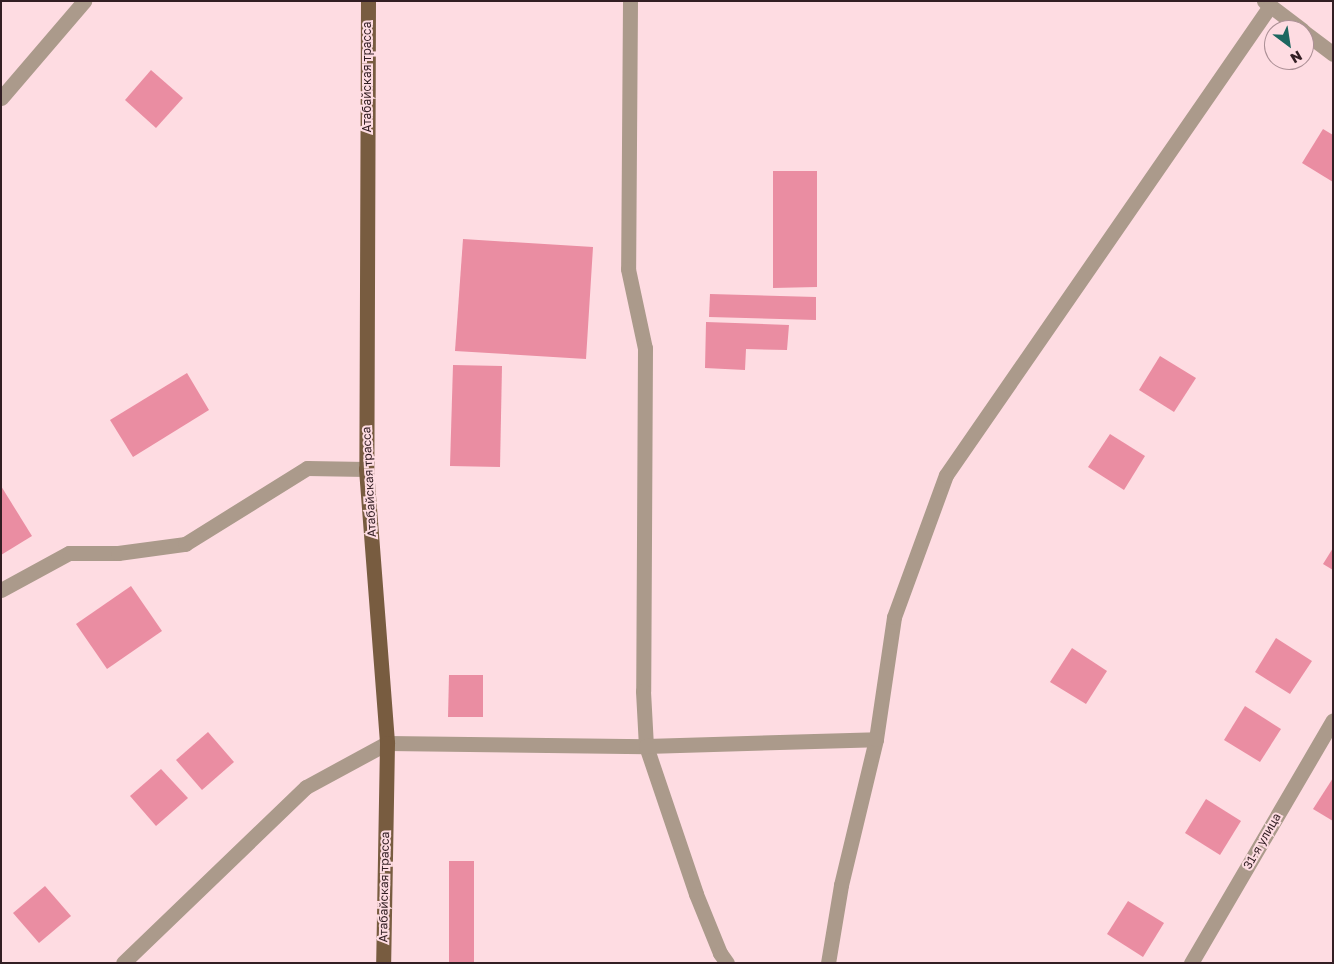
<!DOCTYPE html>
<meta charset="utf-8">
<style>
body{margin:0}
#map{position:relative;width:1334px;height:964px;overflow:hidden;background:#fedce2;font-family:"Golos Text",sans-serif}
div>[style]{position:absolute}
.building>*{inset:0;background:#ea8da2}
.minor>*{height:15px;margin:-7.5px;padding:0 7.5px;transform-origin:7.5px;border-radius:7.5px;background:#ab9a8b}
.major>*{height:15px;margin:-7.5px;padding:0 7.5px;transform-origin:7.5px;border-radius:7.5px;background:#785c40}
span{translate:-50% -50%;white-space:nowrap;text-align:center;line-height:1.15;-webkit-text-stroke:4px #fedce2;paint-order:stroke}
.street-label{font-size:12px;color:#321e23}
.frame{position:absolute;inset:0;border:2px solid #321e23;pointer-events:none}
.north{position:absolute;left:1264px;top:20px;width:50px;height:50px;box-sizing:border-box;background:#fedce2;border:1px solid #ac9096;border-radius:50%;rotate:149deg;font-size:14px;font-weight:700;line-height:20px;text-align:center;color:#321e23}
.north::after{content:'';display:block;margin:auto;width:18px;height:22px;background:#1d6760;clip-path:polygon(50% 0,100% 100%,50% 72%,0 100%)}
</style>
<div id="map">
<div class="building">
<div style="clip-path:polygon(151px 70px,183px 98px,156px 128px,125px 100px)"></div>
<div style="clip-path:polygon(1323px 129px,1333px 135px,1333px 182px,1302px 163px)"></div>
<div style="clip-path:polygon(773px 171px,817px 171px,817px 287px,773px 288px)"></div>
<div style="clip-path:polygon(463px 239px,593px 247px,586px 359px,455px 351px)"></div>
<div style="clip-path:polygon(710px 294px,816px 297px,816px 320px,709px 317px)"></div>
<div style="clip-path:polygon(706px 322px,789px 325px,787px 350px,746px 349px,745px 370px,705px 368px)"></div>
<div style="clip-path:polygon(1160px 356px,1196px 378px,1174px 412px,1139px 390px)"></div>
<div style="clip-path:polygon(453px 365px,502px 366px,500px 467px,450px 466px)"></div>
<div style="clip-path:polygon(187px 373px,209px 410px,133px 457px,110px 420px)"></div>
<div style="clip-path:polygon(1110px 434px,1145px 456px,1124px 490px,1088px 467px)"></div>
<div style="clip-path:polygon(1px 486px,32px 536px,1px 555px)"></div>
<div style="clip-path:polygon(1333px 548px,1333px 570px,1323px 564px)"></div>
<div style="clip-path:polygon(131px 586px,162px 631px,107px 669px,76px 624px)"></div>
<div style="clip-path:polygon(1276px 638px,1312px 661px,1290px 694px,1255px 672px)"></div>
<div style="clip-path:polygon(1072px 648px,1107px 671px,1086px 704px,1050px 682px)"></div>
<div style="clip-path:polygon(449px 675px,483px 675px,483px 717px,448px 717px)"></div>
<div style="clip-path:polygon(1245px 706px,1281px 729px,1260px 762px,1224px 740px)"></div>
<div style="clip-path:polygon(208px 732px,234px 762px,202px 790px,176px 760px)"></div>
<div style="clip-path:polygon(161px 769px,188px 798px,156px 826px,130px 796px)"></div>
<div style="clip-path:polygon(1333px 778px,1333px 821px,1313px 809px)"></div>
<div style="clip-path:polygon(1206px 799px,1241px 821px,1220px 855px,1185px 833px)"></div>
<div style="clip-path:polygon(449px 861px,474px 861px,474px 962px,449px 963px)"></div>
<div style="clip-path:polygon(45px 886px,71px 916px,39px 943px,13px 913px)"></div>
<div style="clip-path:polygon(1128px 901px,1164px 923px,1143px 957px,1107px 934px)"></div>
</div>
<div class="minor">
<div style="left:630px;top:1px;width:268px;rotate:90.4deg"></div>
<div style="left:628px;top:269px;width:81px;rotate:77.9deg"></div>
<div style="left:645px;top:348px;width:343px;rotate:90.3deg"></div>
<div style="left:643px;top:691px;width:55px;rotate:86.9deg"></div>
<div style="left:646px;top:746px;width:156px;rotate:71.3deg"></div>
<div style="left:696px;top:894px;width:64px;rotate:67.9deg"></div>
<div style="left:720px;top:953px;width:12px;rotate:55deg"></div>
<div style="left:1264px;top:1px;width:48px;rotate:37.3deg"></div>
<div style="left:1304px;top:32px;width:36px;rotate:37deg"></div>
<div style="left:1px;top:98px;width:128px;rotate:-49.4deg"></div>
<div style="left:1px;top:590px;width:77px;rotate:-28.6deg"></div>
<div style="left:69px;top:553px;width:49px"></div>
<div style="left:118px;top:553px;width:68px;rotate:-7.7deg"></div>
<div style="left:185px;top:544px;width:144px;rotate:-31.9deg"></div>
<div style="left:307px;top:468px;width:59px;rotate:1deg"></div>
<div style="left:123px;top:963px;width:254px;rotate:-43.9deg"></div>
<div style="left:306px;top:787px;width:92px;rotate:-28.5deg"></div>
<div style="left:387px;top:743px;width:259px;rotate:0.7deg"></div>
<div style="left:646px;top:746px;width:230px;rotate:-1.7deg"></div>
<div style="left:828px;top:963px;width:79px;rotate:-80.5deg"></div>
<div style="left:841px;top:885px;width:150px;rotate:-76.5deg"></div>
<div style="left:876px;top:739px;width:123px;rotate:-81.6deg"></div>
<div style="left:894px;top:617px;width:151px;rotate:-69.9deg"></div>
<div style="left:946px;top:475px;width:570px;rotate:-55.36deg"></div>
<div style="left:1191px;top:963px;width:281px;rotate:-59.7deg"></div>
</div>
<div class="major">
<div style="left:368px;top:1px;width:468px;rotate:90.2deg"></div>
<div style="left:366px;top:469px;width:275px;rotate:85.6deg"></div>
<div style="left:387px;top:743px;width:220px;rotate:91deg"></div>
</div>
<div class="street-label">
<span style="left:367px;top:77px;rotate:-90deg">Атабайская трасса</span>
<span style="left:369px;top:482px;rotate:-93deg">Атабайская трасса</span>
<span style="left:1262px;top:841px;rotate:-60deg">31-я улица</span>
<span style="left:384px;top:887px;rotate:-89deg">Атабайская трасса</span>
</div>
<div class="frame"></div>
<div class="north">N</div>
</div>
